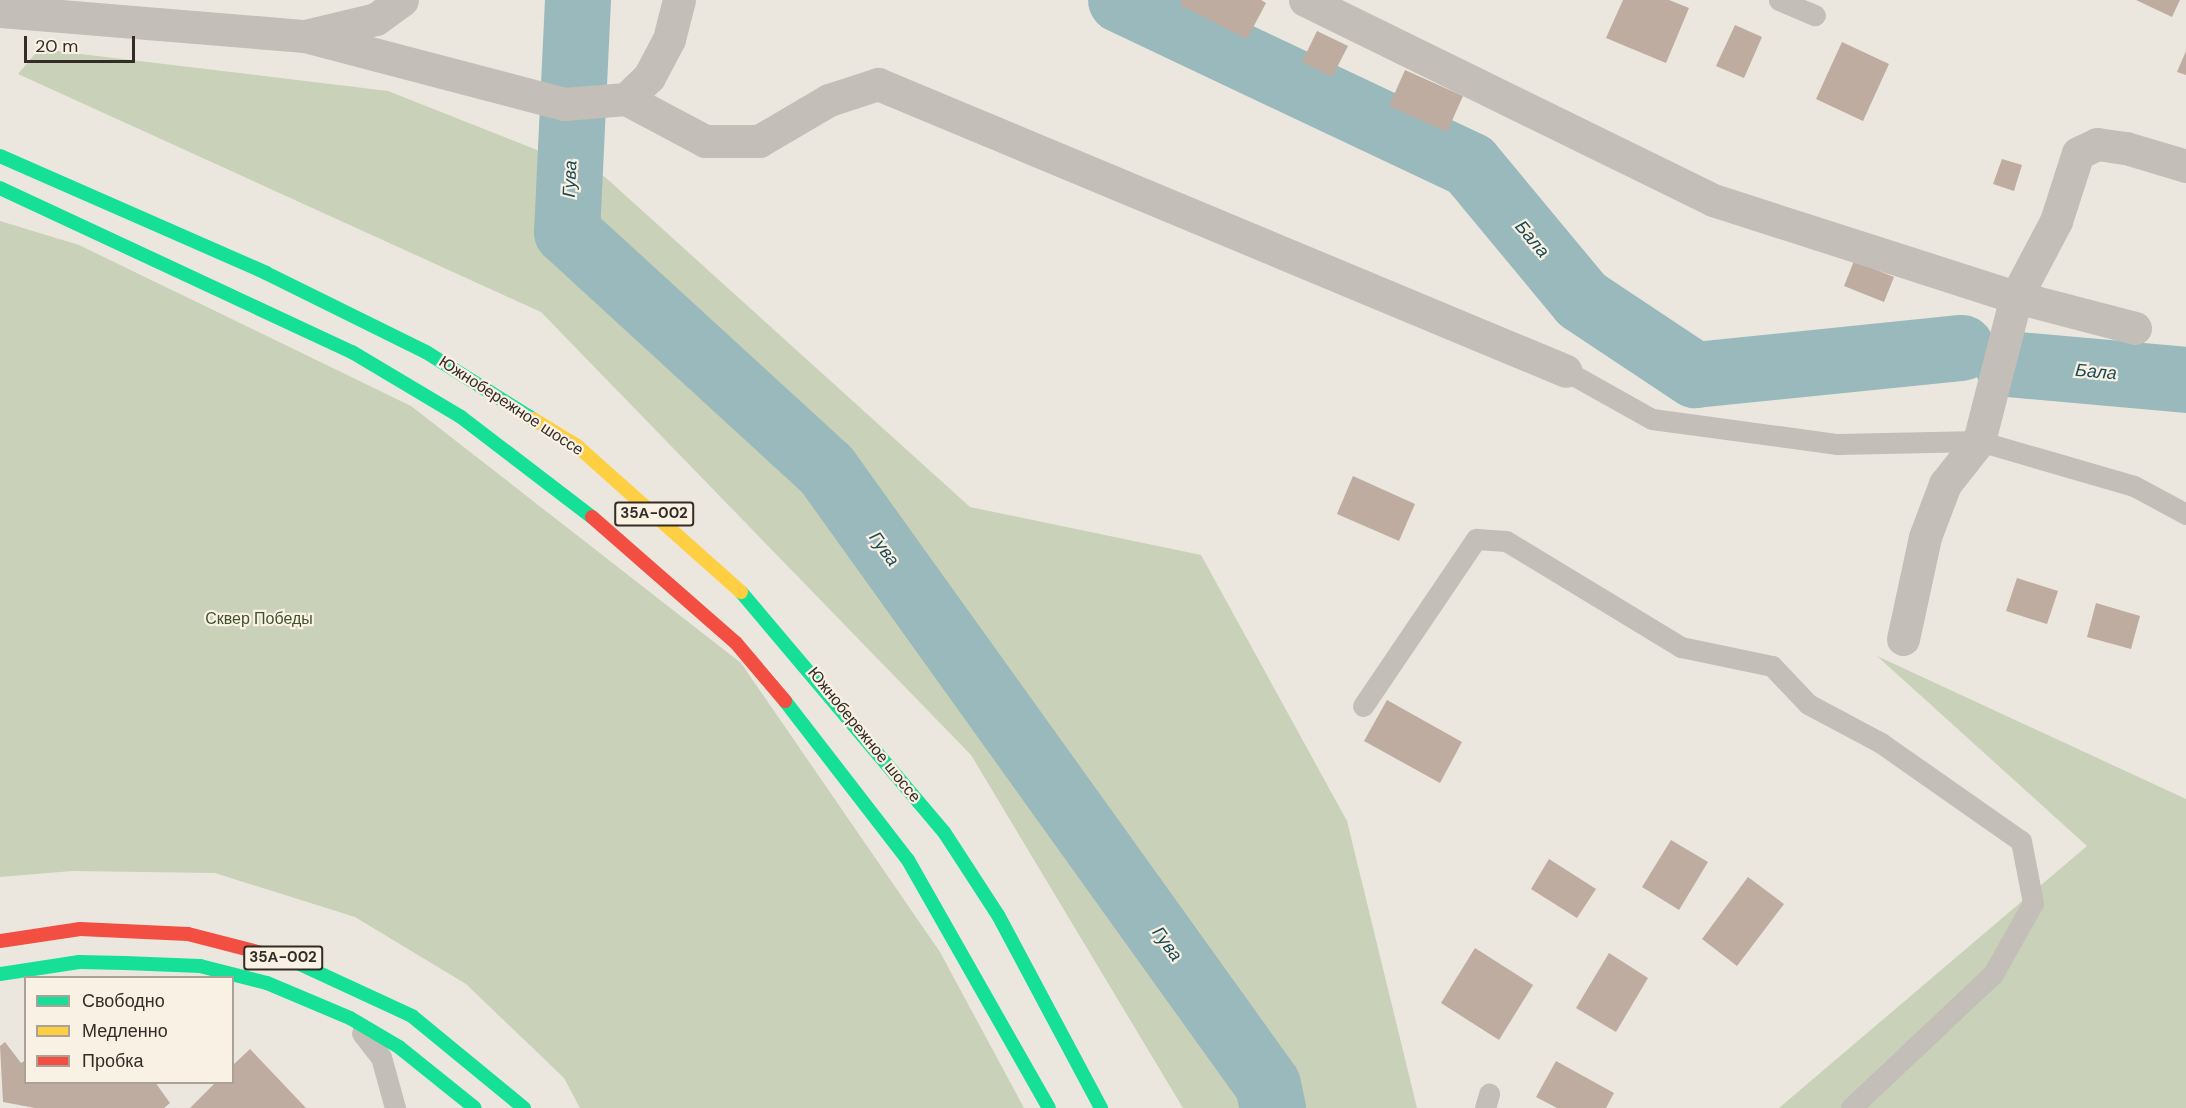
<!DOCTYPE html>
<meta charset="utf-8">
<style>
body{margin:0}
#map{position:relative;width:2186px;height:1108px;overflow:hidden;background:#ebe7de;font-family:"DM Sans",sans-serif}
div>[style]{position:absolute}
.green>*{inset:0;background:#c9d1b8}
.river>*{height:66px;margin:-33px;padding:0 33px;transform-origin:33px;border-radius:33px;background:#9ab9bc}
.building>*{inset:0;background:#beaca0}
.lane>*{height:21px;margin:-10.5px;padding:0 10.5px;transform-origin:10.5px;border-radius:10.5px;background:#c3beb7}
.street>*{height:33px;margin:-16.5px;padding:0 16.5px;transform-origin:16.5px;border-radius:16.5px;background:#c3beb7}
.fast>*{height:14px;margin:-7px;padding:0 7px;transform-origin:7px;border-radius:7px;background:#16e098}
.slow>*{height:14px;margin:-7px;padding:0 7px;transform-origin:7px;border-radius:7px;background:#ffcf43}
.jam>*{height:14px;margin:-7px;padding:0 7px;transform-origin:7px;border-radius:7px;background:#f24e42}
span{translate:-50% -50%;white-space:nowrap;text-align:center;line-height:1.15;-webkit-text-stroke:4.5px #f9f1e4;paint-order:stroke}
.shield-label span{padding:2px 4px;background:#f9f1e4;border:2px solid;border-radius:4px;-webkit-text-stroke-width:0}
.shield-label{font-size:15px;color:#342c26;font-weight:700}
.street-label{font-size:16px;color:#342c26}
.park-label{font-size:16px;color:#3f522a}
.water-label{font-size:18px;color:#1c4b54;font-style:italic}
.legend{position:absolute;left:24px;top:976px;width:210px;height:108px;box-sizing:border-box;background:#f9f1e4;border:2px solid #aaa298;margin:0;padding:8px 10px;list-style:none;font-size:18px;color:#342c26}
.legend li{display:flex;align-items:center;gap:12px;height:30px}
.legend b{width:30px;border:2px solid #aaa298}
.scale{position:absolute;left:24px;top:36px;width:111px;height:27px;box-sizing:border-box;border:3px solid #342c26;border-top:0;padding-left:8px;font-size:18px;line-height:21px;white-space:nowrap;color:#342c26;-webkit-text-stroke:4px #f9f1e4;paint-order:stroke}
</style>
<div id="map">
<div class="green">
<div style="clip-path:polygon(39px 49px,388px 91px,605px 177px,970px 507px,1201px 555px,1347px 821px,1417px 1108px,1183px 1108px,971px 755px,541px 312px,18px 74px)"></div>
<div style="clip-path:polygon(0 221px,79px 245px,411px 406px,741px 663px,940px 952px,1024px 1108px,580px 1108px,564px 1078px,466px 984px,355px 917px,215px 873px,72px 871px,0 877px)"></div>
<div style="clip-path:polygon(1877px 656px,2186px 799px,2186px 1108px,1779px 1108px,2087px 846px)"></div>
</div>
<div class="river">
<div style="left:578px;top:0;width:232px;rotate:92.7deg"></div>
<div style="left:567px;top:232px;width:351px;rotate:42.5deg"></div>
<div style="left:826px;top:469px;width:758px;rotate:54.34deg"></div>
<div style="left:1268px;top:1085px;width:24px;rotate:78deg"></div>
<div style="left:1121px;top:0;width:386px;rotate:25.3deg"></div>
<div style="left:1470px;top:165px;width:175px;rotate:50.3deg"></div>
<div style="left:1582px;top:300px;width:136px;rotate:33.6deg"></div>
<div style="left:1695px;top:375px;width:268px;rotate:-5.8deg"></div>
<div style="left:2007px;top:364px;width:180px;rotate:5.1deg"></div>
</div>
<div class="building">
<div style="clip-path:polygon(1182px 0,1261px 0,1266px 3px,1247px 39px,1180px 5px)"></div>
<div style="clip-path:polygon(1623px 0,1669px 0,1689px 8px,1666px 63px,1606px 38px)"></div>
<div style="clip-path:polygon(2136px 0,2180px 0,2172px 17px)"></div>
<div style="clip-path:polygon(1735px 25px,1762px 37px,1744px 78px,1716px 66px)"></div>
<div style="clip-path:polygon(1317px 31px,1348px 46px,1332px 77px,1302px 62px)"></div>
<div style="clip-path:polygon(1842px 42px,1889px 64px,1863px 121px,1816px 99px)"></div>
<div style="clip-path:polygon(2186px 51px,2186px 75px,2177px 72px)"></div>
<div style="clip-path:polygon(1405px 70px,1463px 96px,1447px 132px,1389px 106px)"></div>
<div style="clip-path:polygon(2002px 159px,2022px 165px,2014px 191px,1993px 184px)"></div>
<div style="clip-path:polygon(1854px 261px,1894px 277px,1884px 302px,1844px 286px)"></div>
<div style="clip-path:polygon(1353px 476px,1415px 504px,1399px 541px,1337px 514px)"></div>
<div style="clip-path:polygon(2017px 578px,2058px 591px,2047px 624px,2006px 611px)"></div>
<div style="clip-path:polygon(2096px 603px,2140px 616px,2131px 649px,2087px 637px)"></div>
<div style="clip-path:polygon(1387px 700px,1462px 742px,1440px 783px,1364px 741px)"></div>
<div style="clip-path:polygon(1671px 840px,1708px 862px,1679px 910px,1642px 887px)"></div>
<div style="clip-path:polygon(1549px 859px,1596px 889px,1577px 918px,1531px 889px)"></div>
<div style="clip-path:polygon(1748px 877px,1784px 904px,1737px 966px,1702px 939px)"></div>
<div style="clip-path:polygon(1475px 948px,1533px 985px,1499px 1040px,1441px 1003px)"></div>
<div style="clip-path:polygon(1609px 953px,1648px 978px,1616px 1032px,1576px 1008px)"></div>
<div style="clip-path:polygon(5px 1042px,21px 1063px,26px 1060px,26px 1082px,155px 1082px,170px 1103px,164px 1108px,35px 1108px,3px 1102px,0 1046px)"></div>
<div style="clip-path:polygon(250px 1049px,306px 1108px,190px 1108px,216px 1082px,232px 1082px,232px 1066px)"></div>
<div style="clip-path:polygon(1556px 1061px,1614px 1093px,1606px 1108px,1557px 1108px,1536px 1097px)"></div>
</div>
<div class="lane">
<div style="left:1779px;top:0;width:39px;rotate:23deg"></div>
<div style="left:1566px;top:371px;width:98px;rotate:29.2deg"></div>
<div style="left:1652px;top:419px;width:187px;rotate:7.7deg"></div>
<div style="left:1837px;top:444px;width:142px;rotate:-1.2deg"></div>
<div style="left:1979px;top:441px;width:161px;rotate:16.2deg"></div>
<div style="left:2134px;top:486px;width:59px;rotate:28.3deg"></div>
<div style="left:1363px;top:706px;width:202px;rotate:-55.9deg"></div>
<div style="left:1476px;top:539px;width:30px;rotate:4deg"></div>
<div style="left:1506px;top:541px;width:205px;rotate:31.2deg"></div>
<div style="left:1681px;top:647px;width:93px;rotate:11.8deg"></div>
<div style="left:1772px;top:666px;width:52px;rotate:46.5deg"></div>
<div style="left:1808px;top:704px;width:83px;rotate:28.1deg"></div>
<div style="left:1881px;top:743px;width:171px;rotate:35deg"></div>
<div style="left:2021px;top:841px;width:63px;rotate:79deg"></div>
<div style="left:2033px;top:903px;width:81px;rotate:119.4deg"></div>
<div style="left:1993px;top:974px;width:195px;rotate:136.7deg"></div>
<div style="left:362px;top:1033px;width:31px;rotate:52deg"></div>
<div style="left:381px;top:1057px;width:53px;rotate:74.6deg"></div>
<div style="left:1485px;top:1108px;width:15px;rotate:-74deg"></div>
</div>
<div class="street">
<div style="left:1305px;top:0;width:454px;rotate:26.1deg"></div>
<div style="left:1713px;top:200px;width:318px;rotate:17.8deg"></div>
<div style="left:2016px;top:297px;width:123px;rotate:14.6deg"></div>
<div style="left:0;top:11px;width:306px;rotate:4.7deg"></div>
<div style="left:305px;top:36px;width:73px;rotate:-13.5deg"></div>
<div style="left:376px;top:19px;width:32px;rotate:-36deg"></div>
<div style="left:305px;top:36px;width:268px;rotate:14.7deg"></div>
<div style="left:564px;top:104px;width:62px;rotate:-4.6deg"></div>
<div style="left:626px;top:99px;width:89px;rotate:28deg"></div>
<div style="left:705px;top:141px;width:54px"></div>
<div style="left:759px;top:141px;width:81px;rotate:-30.4deg"></div>
<div style="left:829px;top:100px;width:52px;rotate:-18.1deg"></div>
<div style="left:878px;top:84px;width:745px;rotate:22.64deg"></div>
<div style="left:626px;top:99px;width:32px;rotate:-44deg"></div>
<div style="left:649px;top:77px;width:43px;rotate:-62.2deg"></div>
<div style="left:669px;top:39px;width:40px;rotate:-75.6deg"></div>
<div style="left:1903px;top:639px;width:104px;rotate:-77.8deg"></div>
<div style="left:1925px;top:537px;width:57px;rotate:-69.3deg"></div>
<div style="left:1945px;top:484px;width:55px;rotate:-51.7deg"></div>
<div style="left:1979px;top:441px;width:149px;rotate:-75.6deg"></div>
<div style="left:2016px;top:297px;width:86px;rotate:-62.2deg"></div>
<div style="left:2056px;top:221px;width:71px;rotate:-72.1deg"></div>
<div style="left:2078px;top:153px;width:21px;rotate:-25deg"></div>
<div style="left:2097px;top:144px;width:29px;rotate:8deg"></div>
<div style="left:2126px;top:148px;width:63px;rotate:16.7deg"></div>
</div>
<div class="fast">
<div style="left:0;top:156px;width:291px;rotate:23.7deg"></div>
<div style="left:266px;top:273px;width:178px;rotate:26.3deg"></div>
<div style="left:426px;top:352px;width:126px;rotate:32.1deg"></div>
<div style="left:0;top:188px;width:388px;rotate:25deg"></div>
<div style="left:352px;top:352px;width:127px;rotate:30.8deg"></div>
<div style="left:461px;top:417px;width:165px;rotate:37.4deg"></div>
<div style="left:741px;top:592px;width:314px;rotate:49.8deg"></div>
<div style="left:944px;top:832px;width:99px;rotate:57deg"></div>
<div style="left:998px;top:915px;width:219px;rotate:61.9deg"></div>
<div style="left:785px;top:701px;width:201px;rotate:52.3deg"></div>
<div style="left:908px;top:860px;width:285px;rotate:60.4deg"></div>
<div style="left:258px;top:952px;width:34px;rotate:14deg"></div>
<div style="left:291px;top:960px;width:133px;rotate:24.8deg"></div>
<div style="left:412px;top:1016px;width:145px;rotate:39.4deg"></div>
<div style="left:0;top:974px;width:80px;rotate:-8.6deg"></div>
<div style="left:79px;top:962px;width:46px;rotate:1.2deg"></div>
<div style="left:125px;top:963px;width:75px;rotate:2.3deg"></div>
<div style="left:200px;top:966px;width:69px;rotate:14.2deg"></div>
<div style="left:267px;top:983px;width:90px;rotate:22.9deg"></div>
<div style="left:350px;top:1018px;width:57px;rotate:30.6deg"></div>
<div style="left:399px;top:1047px;width:97px;rotate:38.8deg"></div>
</div>
<div class="slow">
<div style="left:533px;top:419px;width:50px;rotate:31.2deg"></div>
<div style="left:576px;top:445px;width:221px;rotate:41.7deg"></div>
</div>
<div class="jam">
<div style="left:592px;top:517px;width:191px;rotate:41.2deg"></div>
<div style="left:736px;top:643px;width:76px;rotate:49.8deg"></div>
<div style="left:0;top:941px;width:81px;rotate:-8.5deg"></div>
<div style="left:80px;top:929px;width:108px;rotate:2.7deg"></div>
<div style="left:188px;top:934px;width:72px;rotate:14.4deg"></div>
</div>
<div class="shield-label">
<span style="left:654px;top:514px">35А-002</span>
<span style="left:283px;top:958px">35А-002</span>
</div>
<div class="street-label">
<span style="left:511px;top:406px;rotate:33deg">Южнобережное шоссе</span>
<span style="left:864px;top:735px;rotate:51deg">Южнобережное шоссе</span>
</div>
<div class="park-label">
<span style="left:259px;top:619px">Сквер Победы</span>
</div>
<div class="water-label">
<span style="left:570px;top:179px;rotate:-87deg">Гува</span>
<span style="left:1532px;top:239px;rotate:50deg">Бала</span>
<span style="left:2096px;top:372px;rotate:5deg">Бала</span>
<span style="left:884px;top:549px;rotate:54deg">Гува</span>
<span style="left:1167px;top:944px;rotate:54deg">Гува</span>
</div>
<ul class="legend">
<li><b style="height:8px;background:#16e098"></b>Свободно</li>
<li><b style="height:8px;background:#ffcf43"></b>Медленно</li>
<li><b style="height:8px;background:#f24e42"></b>Пробка</li>
</ul>
<div class="scale">20 m</div>
</div>
